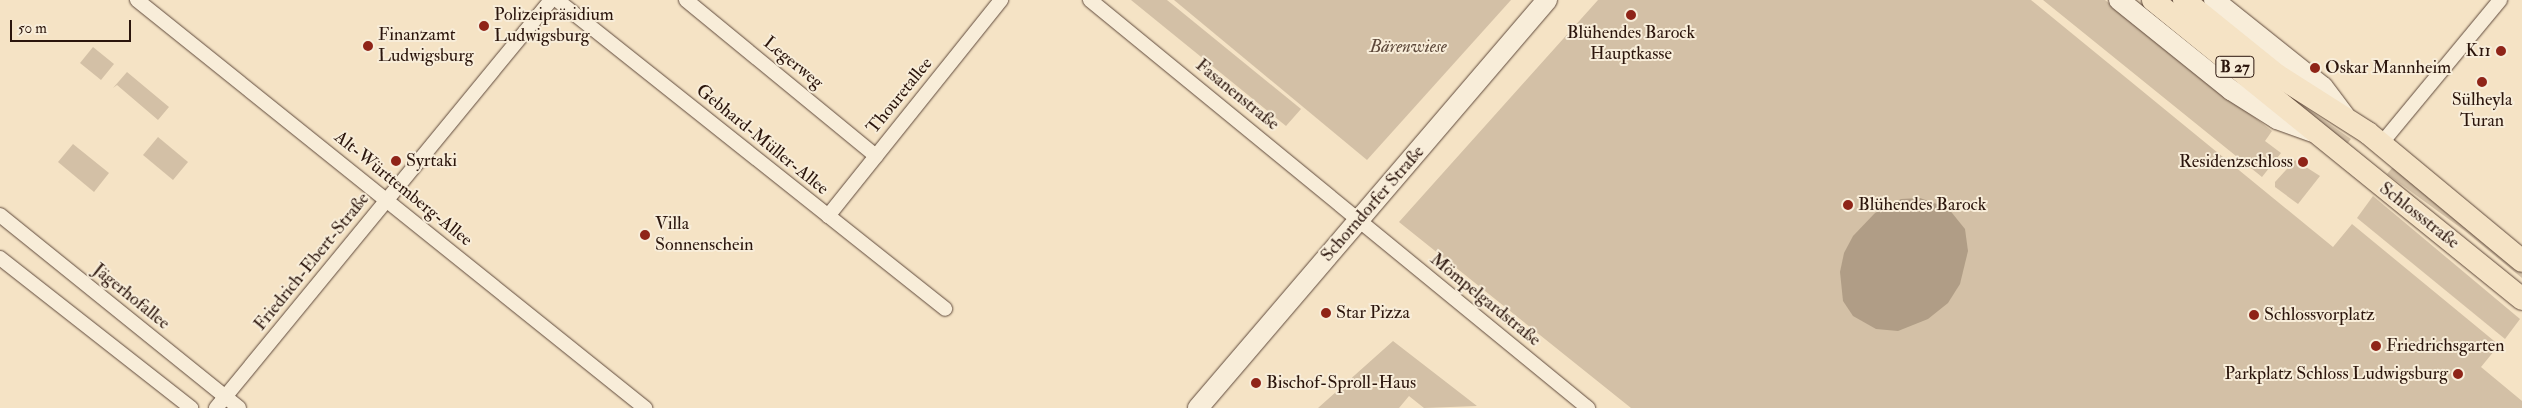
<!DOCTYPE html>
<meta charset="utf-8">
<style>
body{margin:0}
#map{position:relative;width:2522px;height:408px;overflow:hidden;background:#f5e3c5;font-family:"IM FELL Double Pica",serif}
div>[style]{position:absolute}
.green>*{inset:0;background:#d3c0a6}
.water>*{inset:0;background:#b09d86}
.roads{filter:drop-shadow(0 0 1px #5e483a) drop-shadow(0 0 1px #5e483a)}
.street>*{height:14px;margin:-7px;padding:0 7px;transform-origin:7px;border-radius:7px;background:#f8edd9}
.secondary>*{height:20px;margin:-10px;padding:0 10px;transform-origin:10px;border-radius:10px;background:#f8edd9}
.primary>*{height:22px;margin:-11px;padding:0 11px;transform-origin:11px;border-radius:11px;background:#f5e3c5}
.dots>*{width:14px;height:14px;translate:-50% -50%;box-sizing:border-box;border:2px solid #f8edd9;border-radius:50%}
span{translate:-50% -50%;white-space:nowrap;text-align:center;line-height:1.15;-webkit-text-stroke:4px #f8edd9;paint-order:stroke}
.shield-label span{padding:1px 4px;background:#f8edd9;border:1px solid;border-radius:4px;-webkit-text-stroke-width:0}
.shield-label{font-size:16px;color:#2b150c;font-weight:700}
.poi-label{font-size:18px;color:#2b150c}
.left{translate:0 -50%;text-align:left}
.right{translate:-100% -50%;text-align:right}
.park-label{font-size:18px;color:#5d483a;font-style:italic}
.street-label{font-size:18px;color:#2b150c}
.scale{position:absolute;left:10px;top:20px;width:121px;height:22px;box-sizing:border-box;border:2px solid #2b150c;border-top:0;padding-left:6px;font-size:15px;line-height:18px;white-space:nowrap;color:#2b150c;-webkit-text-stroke:4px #f8edd9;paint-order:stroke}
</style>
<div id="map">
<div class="green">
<div style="clip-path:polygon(1131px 0,1167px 0,1301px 109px,1286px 126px)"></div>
<div style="clip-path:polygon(1174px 0,1511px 0,1367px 160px)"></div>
<div style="clip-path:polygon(1598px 0,2031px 0,2333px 247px,2352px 224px,2499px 345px,2481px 367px,2522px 401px,2522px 408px,1631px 408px,1399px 222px)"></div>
<div style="clip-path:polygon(2043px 0,2105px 0,2272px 131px,2265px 141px,2281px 153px,2262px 177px)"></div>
<div style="clip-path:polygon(2170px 0,2292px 98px,2351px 139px,2347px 144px)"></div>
<div style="clip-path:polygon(93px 47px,114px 64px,101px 80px,80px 63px)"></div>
<div style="clip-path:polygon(127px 72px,169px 107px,158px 120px,117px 85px,113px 88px)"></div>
<div style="clip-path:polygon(158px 137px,188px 162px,173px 180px,143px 155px)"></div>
<div style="clip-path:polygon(73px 144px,109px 173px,94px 192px,58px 162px)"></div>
<div style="clip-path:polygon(2295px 160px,2320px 176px,2298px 204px,2275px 187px,2275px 182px)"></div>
<div style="clip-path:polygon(2393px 167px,2522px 273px,2522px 278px,2465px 231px,2387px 174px)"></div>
<div style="clip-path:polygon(2373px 196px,2520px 319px,2505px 339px,2357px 218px)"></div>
<div style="clip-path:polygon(1393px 341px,1477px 406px,1424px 408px,1409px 396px,1399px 408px,1318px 408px)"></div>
</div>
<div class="water">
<div style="clip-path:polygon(1920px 198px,1948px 208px,1965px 229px,1968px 251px,1960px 284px,1948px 303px,1928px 319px,1898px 331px,1876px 329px,1853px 316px,1843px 301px,1840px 272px,1844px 253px,1853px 236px,1875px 213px,1901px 199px)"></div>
</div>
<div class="roads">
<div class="street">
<div style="left:137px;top:0;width:652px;rotate:38.77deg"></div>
<div style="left:557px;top:0;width:496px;rotate:38.5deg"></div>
<div style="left:686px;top:0;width:246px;rotate:39.4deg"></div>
<div style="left:1090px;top:0;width:644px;rotate:39.33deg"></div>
<div style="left:2381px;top:144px;width:187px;rotate:-50.4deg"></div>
<div style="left:0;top:215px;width:307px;rotate:38.9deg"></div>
<div style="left:828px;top:216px;width:277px;rotate:-51.3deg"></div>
<div style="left:0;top:258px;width:243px;rotate:38.1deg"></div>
<div style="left:216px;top:408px;width:528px;rotate:-50.61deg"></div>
</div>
<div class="secondary">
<div style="left:2119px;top:0;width:144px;rotate:38.8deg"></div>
<div style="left:2231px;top:90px;width:54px;rotate:32.2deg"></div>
<div style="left:2277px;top:119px;width:37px;rotate:20deg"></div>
<div style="left:2214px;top:0;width:139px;rotate:38.6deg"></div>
<div style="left:2323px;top:87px;width:36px;rotate:53deg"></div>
<div style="left:1198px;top:408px;width:537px;rotate:-49.46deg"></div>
</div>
<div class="primary">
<div style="left:2153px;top:0;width:475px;rotate:39deg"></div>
<div style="left:2184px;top:0;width:119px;rotate:38.9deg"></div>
<div style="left:2277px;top:75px;width:108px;rotate:32.5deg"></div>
<div style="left:2368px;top:133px;width:200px;rotate:39.7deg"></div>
</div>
</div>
<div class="dots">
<div style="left:1631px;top:15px;background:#8f2418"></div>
<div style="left:484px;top:26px;background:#8f2418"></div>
<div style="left:368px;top:46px;background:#8f2418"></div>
<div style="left:2501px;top:51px;background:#8f2418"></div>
<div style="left:2315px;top:68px;background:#8f2418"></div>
<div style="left:2482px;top:82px;background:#8f2418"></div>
<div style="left:396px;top:161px;background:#8f2418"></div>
<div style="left:2303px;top:162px;background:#8f2418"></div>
<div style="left:1848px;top:205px;background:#8f2418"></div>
<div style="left:645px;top:235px;background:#8f2418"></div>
<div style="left:1326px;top:313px;background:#8f2418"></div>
<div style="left:2254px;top:315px;background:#8f2418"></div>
<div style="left:2376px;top:346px;background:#8f2418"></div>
<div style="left:2458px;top:374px;background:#8f2418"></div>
<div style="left:1256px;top:383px;background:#8f2418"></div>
</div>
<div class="shield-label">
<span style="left:2235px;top:67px">B 27</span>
</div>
<div class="poi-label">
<span class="left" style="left:494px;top:26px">Polizeipräsidium<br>Ludwigsburg</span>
<span style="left:1631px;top:44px">Blühendes Barock<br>Hauptkasse</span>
<span class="left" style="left:378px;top:46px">Finanzamt<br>Ludwigsburg</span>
<span class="right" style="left:2491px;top:51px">K11</span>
<span class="left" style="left:2325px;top:68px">Oskar Mannheim</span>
<span style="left:2482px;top:111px">Sülheyla<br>Turan</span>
<span class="left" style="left:406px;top:161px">Syrtaki</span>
<span class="right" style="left:2293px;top:162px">Residenzschloss</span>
<span class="left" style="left:1858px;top:205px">Blühendes Barock</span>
<span class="left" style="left:655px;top:235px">Villa<br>Sonnenschein</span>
<span class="left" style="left:1336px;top:313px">Star Pizza</span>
<span class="left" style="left:2264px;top:315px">Schlossvorplatz</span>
<span class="left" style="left:2386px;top:346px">Friedrichsgarten</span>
<span class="right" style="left:2448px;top:374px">Parkplatz Schloss Ludwigsburg</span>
<span class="left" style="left:1266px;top:383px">Bischof-Sproll-Haus</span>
</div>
<div class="park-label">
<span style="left:1408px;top:47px">Bärenwiese</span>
</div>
<div class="street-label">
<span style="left:793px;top:63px;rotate:39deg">Legerweg</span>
<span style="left:1237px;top:95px;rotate:39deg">Fasanenstraße</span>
<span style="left:900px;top:96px;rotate:-51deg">Thouretallee</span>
<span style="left:762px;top:140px;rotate:39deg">Gebhard-Müller-Allee</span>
<span style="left:403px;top:189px;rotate:39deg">Alt-Württemberg-Allee</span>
<span style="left:1373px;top:204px;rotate:-49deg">Schorndorfer Straße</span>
<span style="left:2419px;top:216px;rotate:38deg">Schlossstraße</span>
<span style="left:312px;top:262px;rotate:-51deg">Friedrich-Ebert-Straße</span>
<span style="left:131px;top:297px;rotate:39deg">Jägerhofallee</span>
<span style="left:1485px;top:300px;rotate:39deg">Mömpelgardstraße</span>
</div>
<div class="scale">50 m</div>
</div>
